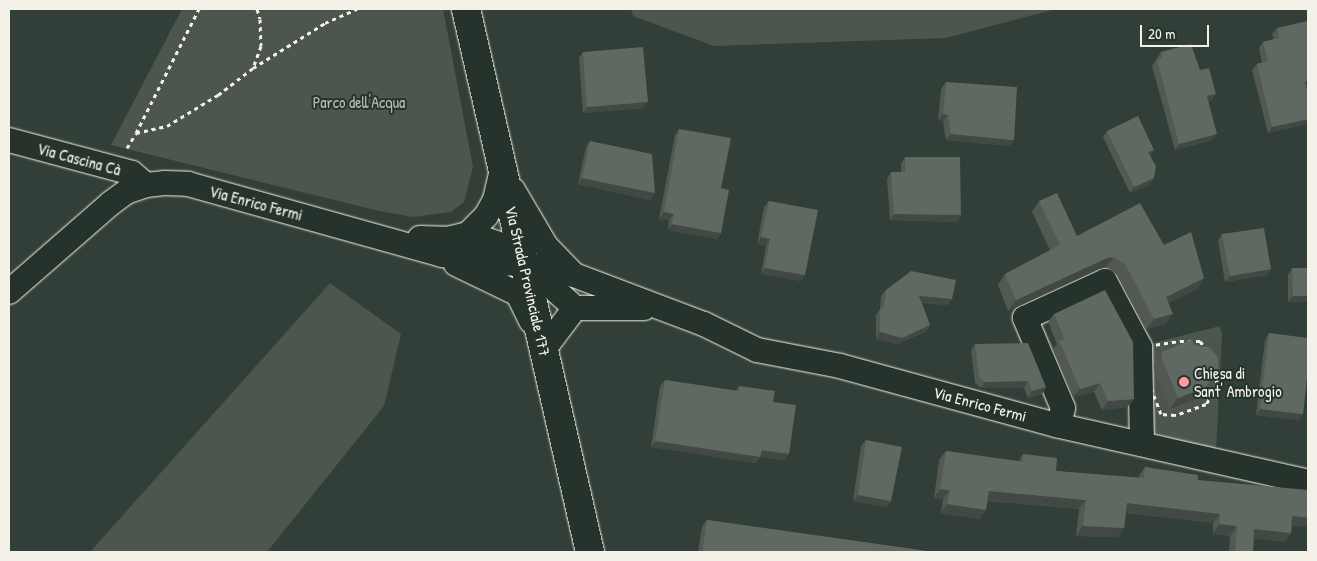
<!DOCTYPE html>
<meta charset="utf-8">
<style>
body{margin:0}
#map{position:relative;width:1317px;height:561px;overflow:hidden;background:#323e38;font-family:"Patrick Hand",sans-serif}
div>[style]{position:absolute}
.green>*{inset:0;background:#4c564f}
.path>*{height:3px;margin-top:-1.5px;transform-origin:0;background:repeating-linear-gradient(90deg,#f4f1e8 0 4px,transparent 0 8px)}
.roads{filter:drop-shadow(0 0 1px #f4f1e8) drop-shadow(0 0 1px #f4f1e8)}
.street>*{height:24px;margin:-12px;padding:0 12px;transform-origin:12px;border-radius:12px;background:#26332d}
.secondary>*{height:28px;margin:-14px;padding:0 14px;transform-origin:14px;border-radius:14px;background:#26332d}
.wall>*{inset:0;background:#525953}
.shaded-wall>*{inset:0;background:#424944}
.building>*{inset:0;background:#5f6861}
.dots>*{width:14px;height:14px;translate:-50% -50%;box-sizing:border-box;border:2px solid #26332d;border-radius:50%}
span{translate:-50% -50%;white-space:nowrap;text-align:center;line-height:1.15;-webkit-text-stroke:4px #26332d;paint-order:stroke}
.park-label{font-size:16px;color:#b9bbb2}
.street-label{font-size:16px;color:#f4f1e8}
.poi-label{font-size:16px;color:#f4f1e8}
.left{translate:0 -50%;text-align:left}
.frame{position:absolute;inset:0;border:10px solid #f4f1e8;pointer-events:none}
.scale{position:absolute;left:1140px;top:25px;width:69px;height:22px;box-sizing:border-box;border:2px solid #f4f1e8;border-top:0;padding-left:6px;font-size:15px;line-height:18px;white-space:nowrap;color:#f4f1e8;-webkit-text-stroke:4px #26332d;paint-order:stroke}
</style>
<div id="map">
<div class="green">
<div style="clip-path:polygon(182px 9px,443px 9px,473px 167px,464px 202px,451px 212px,413px 217px,379px 211px,111px 145px)"></div>
<div style="clip-path:polygon(631px 9px,1056px 9px,946px 38px,714px 46px,633px 16px)"></div>
<div style="clip-path:polygon(330px 283px,401px 334px,384px 406px,267px 552px,90px 552px)"></div>
<div style="clip-path:polygon(1220px 326px,1222px 334px,1216px 451px,1146px 431px,1145px 345px)"></div>
</div>
<div class="path">
<div style="left:257px;top:9px;width:10px;rotate:73deg"></div>
<div style="left:260px;top:19px;width:27px;rotate:88deg"></div>
<div style="left:261px;top:46px;width:23px;rotate:110deg"></div>
<div style="left:253px;top:68px;width:85px;rotate:-32deg"></div>
<div style="left:325px;top:23px;width:35px;rotate:-24deg"></div>
<div style="left:136px;top:133px;width:139px;rotate:-63.1deg"></div>
<div style="left:127px;top:148px;width:17px;rotate:-59deg"></div>
<div style="left:136px;top:133px;width:32px;rotate:-13deg"></div>
<div style="left:167px;top:126px;width:60px;rotate:-31.3deg"></div>
<div style="left:218px;top:95px;width:44px;rotate:-37.6deg"></div>
<div style="left:1180px;top:341px;width:20px"></div>
<div style="left:1200px;top:341px;width:26px;rotate:53deg"></div>
<div style="left:1216px;top:362px;width:24px;rotate:88deg"></div>
<div style="left:1217px;top:386px;width:21px;rotate:121deg"></div>
<div style="left:1206px;top:404px;width:33px;rotate:160deg"></div>
<div style="left:1175px;top:415px;width:14px;rotate:-176deg"></div>
<div style="left:1161px;top:414px;width:31px;rotate:-111deg"></div>
<div style="left:1150px;top:385px;width:39px;rotate:-105deg"></div>
<div style="left:1140px;top:347px;width:40px;rotate:-8.5deg"></div>
</div>
<div class="roads">
<div class="street">
<div style="left:9px;top:140px;width:127px;rotate:15deg"></div>
<div style="left:132px;top:173px;width:18px;rotate:41deg"></div>
<div style="left:513px;top:190px;width:65px;rotate:59.5deg"></div>
<div style="left:546px;top:246px;width:40px;rotate:46deg"></div>
<div style="left:420px;top:238px;width:67px;rotate:1.7deg"></div>
<div style="left:487px;top:240px;width:20px;rotate:18deg"></div>
<div style="left:506px;top:246px;width:93px;rotate:41.9deg"></div>
<div style="left:575px;top:308px;width:69px"></div>
<div style="left:452px;top:238px;width:16px;rotate:-14deg"></div>
<div style="left:468px;top:234px;width:25px;rotate:-45deg"></div>
<div style="left:486px;top:216px;width:18px;rotate:-61deg"></div>
<div style="left:495px;top:200px;width:31px;rotate:-77deg"></div>
<div style="left:456px;top:264px;width:69px;rotate:25.8deg"></div>
<div style="left:518px;top:294px;width:30px;rotate:64deg"></div>
<div style="left:9px;top:292px;width:135px;rotate:-41.1deg"></div>
<div style="left:111px;top:203px;width:19px;rotate:-36deg"></div>
<div style="left:126px;top:192px;width:21px;rotate:-19deg"></div>
<div style="left:146px;top:185px;width:18px;rotate:-6deg"></div>
<div style="left:164px;top:183px;width:24px;rotate:2deg"></div>
<div style="left:188px;top:184px;width:264px;rotate:15.6deg"></div>
<div style="left:442px;top:255px;width:56px;rotate:9.3deg"></div>
<div style="left:497px;top:264px;width:27px;rotate:-2deg"></div>
<div style="left:524px;top:263px;width:51px;rotate:13.5deg"></div>
<div style="left:574px;top:275px;width:139px;rotate:20.7deg"></div>
<div style="left:704px;top:324px;width:59px;rotate:26.1deg"></div>
<div style="left:757px;top:350px;width:85px;rotate:10.9deg"></div>
<div style="left:840px;top:366px;width:224px;rotate:15.3deg"></div>
<div style="left:1056px;top:425px;width:258px;rotate:12.7deg"></div>
<div style="left:544px;top:349px;width:51px;rotate:-52.9deg"></div>
<div style="left:1059px;top:425px;width:17px;rotate:-77deg"></div>
<div style="left:1063px;top:408px;width:98px;rotate:-112.9deg"></div>
<div style="left:1025px;top:318px;width:88px;rotate:-24.8deg"></div>
<div style="left:1105px;top:281px;width:75px;rotate:62.1deg"></div>
<div style="left:1140px;top:347px;width:97px;rotate:88.8deg"></div>
</div>
<div class="secondary">
<div style="left:466px;top:9px;width:557px;rotate:77.14deg"></div>
</div>
</div>
<div class="wall">
<div style="clip-path:polygon(1308px 21px,1308px 86px,1306px 87px,1308px 95px,1308px 124px,1268px 133px,1252px 70px,1257px 64px,1262px 63px,1259px 48px,1263px 42px,1274px 39px,1272px 34px,1277px 28px)"></div>
<div style="clip-path:polygon(583px 52px,643px 108px,583px 113px,579px 58px)"></div>
<div style="clip-path:polygon(1161px 52px,1212px 100px,1208px 101px,1212px 140px,1175px 150px,1152px 66px)"></div>
<div style="clip-path:polygon(946px 82px,1014px 140px,1009px 146px,946px 140px,943px 121px,938px 120px,941px 89px)"></div>
<div style="clip-path:polygon(679px 129px,721px 188px,721px 233px,717px 239px,668px 230px,669px 220px,659px 219px,675px 135px)"></div>
<div style="clip-path:polygon(1107px 131px,1154px 150px,1150px 156px,1154px 178px,1149px 185px,1130px 193px,1103px 137px)"></div>
<div style="clip-path:polygon(590px 141px,655px 193px,650px 200px,578px 184px,586px 147px)"></div>
<div style="clip-path:polygon(905px 157px,957px 222px,890px 220px,887px 179px,891px 172px,901px 172px,901px 164px)"></div>
<div style="clip-path:polygon(769px 201px,805px 275px,801px 281px,761px 274px,766px 246px,757px 244px,764px 207px)"></div>
<div style="clip-path:polygon(1039px 201px,1077px 236px,1164px 245px,1204px 278px,1197px 289px,1168px 303px,1165px 324px,1146px 329px,1117px 275px,1106px 267px,1099px 269px,1008px 311px,998px 285px,1005px 274px,1050px 250px,1032px 212px)"></div>
<div style="clip-path:polygon(1222px 234px,1271px 269px,1267px 275px,1225px 282px,1218px 241px)"></div>
<div style="clip-path:polygon(1292px 268px,1308px 302px,1288px 302px,1288px 275px)"></div>
<div style="clip-path:polygon(886px 290px,948px 305px,922px 303px,930px 325px,926px 331px,898px 344px,876px 339px,876px 315px,880px 309px,881px 296px)"></div>
<div style="clip-path:polygon(1054px 314px,1134px 399px,1127px 407px,1102px 410px,1094px 392px,1073px 397px,1053px 349px,1057px 344px,1048px 322px)"></div>
<div style="clip-path:polygon(1269px 333px,1303px 414px,1299px 420px,1256px 415px,1265px 340px)"></div>
<div style="clip-path:polygon(975px 344px,1046px 387px,1042px 394px,1028px 398px,1024px 388px,981px 388px,975px 383px,971px 350px)"></div>
<div style="clip-path:polygon(1162px 352px,1199px 398px,1170px 409px,1154px 370px,1154px 363px)"></div>
<div style="clip-path:polygon(665px 380px,736px 391px,739px 386px,773px 402px,784px 460px,760px 457px,756px 463px,651px 447px,660px 386px)"></div>
<div style="clip-path:polygon(866px 440px,891px 501px,887px 507px,853px 501px,861px 446px)"></div>
<div style="clip-path:polygon(946px 451px,1019px 461px,1023px 454px,1056px 471px,1139px 478px,1139px 476px,1145px 467px,1198px 480px,1292px 526px,1291px 533px,1285px 542px,1254px 538px,1253px 552px,1229px 552px,1230px 536px,1213px 534px,1213px 523px,1126px 513px,1124px 528px,1117px 537px,1076px 536px,1079px 509px,988px 501px,980px 519px,941px 513px,943px 499px,934px 498px,939px 460px)"></div>
<div style="clip-path:polygon(707px 520px,934px 552px,698px 552px,702px 526px)"></div>
</div>
<div class="shaded-wall">
<div style="clip-path:polygon(1305px 81px,1308px 81px,1308px 86px,1301px 88px)"></div>
<div style="clip-path:polygon(1216px 94px,1212px 100px,1202px 102px,1207px 96px)"></div>
<div style="clip-path:polygon(648px 102px,643px 108px,583px 113px,587px 107px)"></div>
<div style="clip-path:polygon(943px 114px,948px 115px,943px 121px,938px 120px)"></div>
<div style="clip-path:polygon(1308px 119px,1308px 124px,1268px 133px,1272px 127px)"></div>
<div style="clip-path:polygon(951px 134px,1014px 140px,1009px 146px,946px 140px)"></div>
<div style="clip-path:polygon(1217px 134px,1212px 140px,1175px 150px,1179px 144px)"></div>
<div style="clip-path:polygon(1154px 150px,1149px 157px,1148px 152px)"></div>
<div style="clip-path:polygon(582px 178px,655px 193px,650px 200px,578px 184px)"></div>
<div style="clip-path:polygon(1154px 178px,1149px 185px,1130px 193px,1134px 187px)"></div>
<div style="clip-path:polygon(664px 212px,674px 214px,669px 220px,659px 219px)"></div>
<div style="clip-path:polygon(894px 214px,961px 215px,957px 222px,890px 220px)"></div>
<div style="clip-path:polygon(672px 224px,721px 233px,717px 239px,668px 230px)"></div>
<div style="clip-path:polygon(761px 237px,770px 239px,766px 246px,757px 244px)"></div>
<div style="clip-path:polygon(1114px 257px,1106px 267px,1099px 269px,1008px 311px,1016px 300px,1107px 258px)"></div>
<div style="clip-path:polygon(765px 268px,805px 275px,801px 281px,761px 274px)"></div>
<div style="clip-path:polygon(1271px 269px,1267px 275px,1225px 282px,1230px 276px)"></div>
<div style="clip-path:polygon(1204px 278px,1197px 289px,1158px 308px,1166px 297px)"></div>
<div style="clip-path:polygon(919px 296px,952px 299px,948px 305px,915px 302px)"></div>
<div style="clip-path:polygon(1293px 296px,1308px 296px,1308px 302px,1288px 302px)"></div>
<div style="clip-path:polygon(1173px 314px,1165px 324px,1146px 329px,1154px 319px)"></div>
<div style="clip-path:polygon(930px 325px,926px 331px,898px 344px,876px 339px,880px 332px)"></div>
<div style="clip-path:polygon(1028px 381px,1024px 388px,981px 388px,985px 382px)"></div>
<div style="clip-path:polygon(1100px 383px,1094px 392px,1073px 397px,1080px 389px)"></div>
<div style="clip-path:polygon(1046px 387px,1042px 394px,1028px 398px,1032px 391px)"></div>
<div style="clip-path:polygon(1206px 387px,1199px 398px,1170px 409px,1178px 398px)"></div>
<div style="clip-path:polygon(1134px 399px,1127px 407px,1102px 410px,1108px 401px)"></div>
<div style="clip-path:polygon(1260px 409px,1303px 414px,1299px 420px,1256px 415px)"></div>
<div style="clip-path:polygon(655px 441px,762px 450px,789px 454px,784px 460px,760px 457px,756px 463px,651px 447px)"></div>
<div style="clip-path:polygon(940px 489px,950px 490px,943px 499px,934px 498px)"></div>
<div style="clip-path:polygon(989px 491px,1086px 500px,1079px 509px,983px 500px)"></div>
<div style="clip-path:polygon(858px 495px,891px 501px,887px 507px,853px 501px)"></div>
<div style="clip-path:polygon(1127px 503px,1220px 514px,1213px 523px,1121px 512px)"></div>
<div style="clip-path:polygon(947px 504px,986px 510px,980px 519px,941px 513px)"></div>
<div style="clip-path:polygon(1292px 516px,1308px 518px,1308px 527px,1286px 526px)"></div>
<div style="clip-path:polygon(1219px 524px,1237px 526px,1230px 536px,1213px 534px)"></div>
<div style="clip-path:polygon(1083px 526px,1124px 528px,1117px 537px,1076px 536px)"></div>
<div style="clip-path:polygon(1254px 529px,1291px 533px,1285px 542px,1248px 538px)"></div>
</div>
<div class="building">
<div style="clip-path:polygon(1308px 21px,1308px 81px,1305px 81px,1308px 95px,1308px 119px,1272px 127px,1257px 64px,1268px 61px,1263px 42px,1279px 38px,1277px 28px)"></div>
<div style="clip-path:polygon(1191px 44px,1200px 70px,1209px 68px,1216px 94px,1207px 96px,1217px 134px,1179px 144px,1157px 60px,1163px 58px,1161px 52px)"></div>
<div style="clip-path:polygon(643px 47px,648px 102px,587px 107px,583px 52px)"></div>
<div style="clip-path:polygon(946px 82px,1017px 87px,1014px 140px,951px 134px,948px 115px,943px 114px)"></div>
<div style="clip-path:polygon(1138px 116px,1154px 150px,1148px 152px,1156px 166px,1154px 178px,1134px 187px,1107px 131px)"></div>
<div style="clip-path:polygon(679px 129px,731px 138px,721px 188px,729px 190px,721px 233px,672px 224px,674px 214px,664px 212px)"></div>
<div style="clip-path:polygon(590px 141px,652px 154px,655px 193px,582px 178px)"></div>
<div style="clip-path:polygon(905px 157px,960px 157px,961px 215px,894px 214px,891px 172px,905px 172px)"></div>
<div style="clip-path:polygon(1057px 193px,1077px 236px,1140px 203px,1164px 245px,1191px 232px,1204px 278px,1166px 297px,1173px 314px,1154px 319px,1125px 264px,1114px 257px,1107px 258px,1016px 300px,1005px 274px,1060px 245px,1039px 201px)"></div>
<div style="clip-path:polygon(769px 201px,818px 210px,805px 275px,765px 268px,770px 239px,761px 237px)"></div>
<div style="clip-path:polygon(1264px 228px,1271px 269px,1230px 276px,1222px 234px)"></div>
<div style="clip-path:polygon(1292px 268px,1308px 268px,1308px 296px,1293px 296px)"></div>
<div style="clip-path:polygon(911px 271px,956px 280px,952px 299px,919px 296px,930px 325px,902px 338px,880px 332px,880px 309px,884px 306px,886px 290px)"></div>
<div style="clip-path:polygon(1105px 290px,1133px 342px,1134px 399px,1108px 401px,1100px 383px,1080px 389px,1059px 340px,1065px 340px,1054px 314px)"></div>
<div style="clip-path:polygon(1269px 333px,1308px 338px,1308px 369px,1303px 414px,1260px 409px)"></div>
<div style="clip-path:polygon(1192px 339px,1194px 345px,1210px 348px,1218px 358px,1218px 368px,1206px 387px,1178px 398px,1162px 359px,1162px 352px)"></div>
<div style="clip-path:polygon(1028px 343px,1046px 387px,1032px 391px,1028px 381px,985px 382px,979px 377px,975px 344px)"></div>
<div style="clip-path:polygon(665px 380px,739px 391px,739px 386px,775px 391px,773px 402px,796px 405px,789px 454px,762px 450px,760px 457px,655px 441px)"></div>
<div style="clip-path:polygon(866px 440px,902px 447px,891px 501px,858px 495px)"></div>
<div style="clip-path:polygon(946px 451px,1023px 462px,1023px 454px,1057px 458px,1056px 471px,1144px 478px,1145px 467px,1198px 475px,1198px 480px,1308px 490px,1308px 518px,1292px 516px,1291px 533px,1254px 529px,1253px 552px,1235px 552px,1237px 526px,1219px 524px,1220px 514px,1127px 503px,1124px 528px,1083px 526px,1086px 500px,989px 491px,986px 510px,947px 504px,950px 490px,940px 489px)"></div>
<div style="clip-path:polygon(707px 520px,934px 552px,702px 552px)"></div>
</div>
<div class="dots">
<div style="left:1184px;top:382px;background:#ff9aa2"></div>
</div>
<div class="park-label">
<span style="left:359px;top:102px">Parco dell'Acqua</span>
</div>
<div class="street-label">
<span style="left:79px;top:159px;rotate:15deg">Via Cascina Cà</span>
<span style="left:256px;top:203px;rotate:15deg">Via Enrico Fermi</span>
<span style="left:528px;top:281px;rotate:77deg">Via Strada Provinciale 177</span>
<span style="left:980px;top:404px;rotate:15deg">Via Enrico Fermi</span>
</div>
<div class="poi-label">
<span class="left" style="left:1194px;top:382px">Chiesa di<br>Sant' Ambrogio</span>
</div>
<div class="frame"></div>
<div class="scale">20 m</div>
</div>
